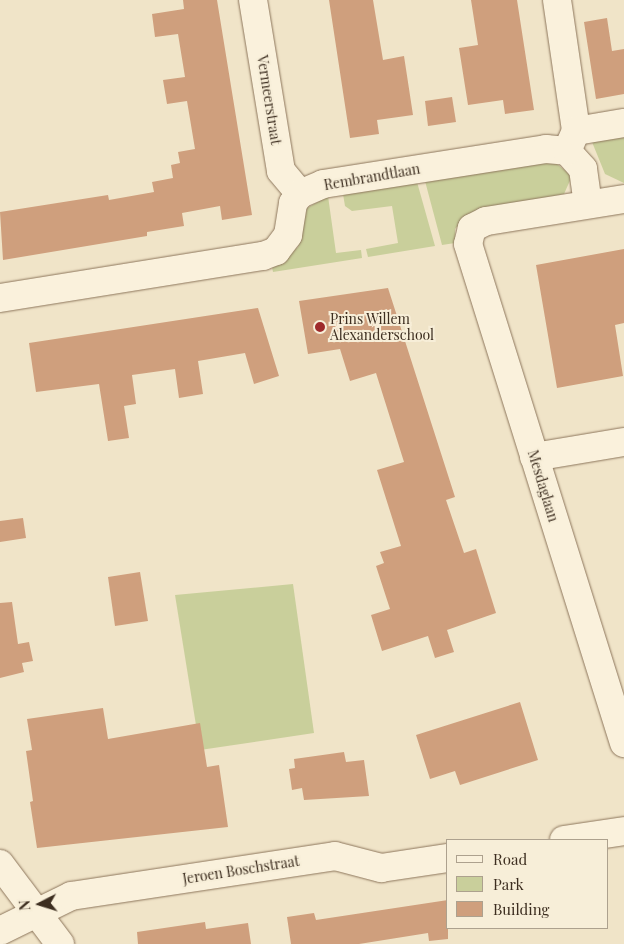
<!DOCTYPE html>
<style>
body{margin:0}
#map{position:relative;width:624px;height:944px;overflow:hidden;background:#f0e4c8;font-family:"Playfair Display",serif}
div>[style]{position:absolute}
.green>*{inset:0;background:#c9cf9b}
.building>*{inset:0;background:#cf9f7d}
.roads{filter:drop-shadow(0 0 1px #8d765c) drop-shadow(0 0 1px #8d765c)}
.street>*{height:28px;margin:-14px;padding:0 14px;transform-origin:14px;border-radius:14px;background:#faf1dc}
.secondary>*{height:28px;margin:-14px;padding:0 14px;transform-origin:14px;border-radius:14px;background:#faf1dc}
.dots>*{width:14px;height:14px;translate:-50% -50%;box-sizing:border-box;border:2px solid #f7eed8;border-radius:50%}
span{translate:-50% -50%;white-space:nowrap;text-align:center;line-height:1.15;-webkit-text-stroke:4px #f7eed8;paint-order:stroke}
.street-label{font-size:14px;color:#3d2e20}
.poi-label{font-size:14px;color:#3d2e20}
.left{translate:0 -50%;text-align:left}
.legend{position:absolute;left:446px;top:839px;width:162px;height:90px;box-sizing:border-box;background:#f7eed8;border:1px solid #ada18e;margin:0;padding:6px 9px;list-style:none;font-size:15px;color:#3d2e20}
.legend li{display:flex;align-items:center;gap:10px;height:25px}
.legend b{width:25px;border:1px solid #ada18e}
.north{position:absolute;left:15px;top:879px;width:50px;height:50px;-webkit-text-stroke:4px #f7eed8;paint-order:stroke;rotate:265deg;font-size:14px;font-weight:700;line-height:20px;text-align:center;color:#3d2e20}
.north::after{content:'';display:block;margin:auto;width:18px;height:22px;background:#3d2e20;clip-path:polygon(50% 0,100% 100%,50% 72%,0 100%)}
</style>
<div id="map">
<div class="green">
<div style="clip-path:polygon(624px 129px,624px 183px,605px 174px,592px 142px)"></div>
<div style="clip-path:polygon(552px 160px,572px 176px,564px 194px,468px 214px,455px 229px,455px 243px,442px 245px,425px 181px)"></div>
<div style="clip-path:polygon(417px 182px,435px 246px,368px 257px,366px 249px,398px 243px,392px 206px,352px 211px,345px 206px,343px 194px)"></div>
<div style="clip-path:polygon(328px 196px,336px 253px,361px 250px,362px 258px,273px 272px,272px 267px,298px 247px,307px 208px)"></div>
<div style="clip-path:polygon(293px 584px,314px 733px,200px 750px,175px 595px)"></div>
</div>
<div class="building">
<div style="clip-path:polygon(183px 0,217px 0,252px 215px,222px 220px,220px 206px,182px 213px,184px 226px,147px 232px,147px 236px,3px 260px,0 212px,108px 195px,109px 200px,154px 192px,152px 182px,173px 178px,171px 165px,180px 163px,178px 152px,195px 149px,187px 101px,167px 104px,163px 80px,185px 77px,178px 34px,155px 37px,152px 14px,184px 9px)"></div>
<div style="clip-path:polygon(329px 0,373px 0,383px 60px,404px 56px,413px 115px,377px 120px,379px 134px,350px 138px)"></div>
<div style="clip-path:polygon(471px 0,517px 0,534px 110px,505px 114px,503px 100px,468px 105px,459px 48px,478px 45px)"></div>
<div style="clip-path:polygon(607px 18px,612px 51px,624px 49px,624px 94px,596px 99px,584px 22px)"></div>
<div style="clip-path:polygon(452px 97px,456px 122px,428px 126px,425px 101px)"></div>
<div style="clip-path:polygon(624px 249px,624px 323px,615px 325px,623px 376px,557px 388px,536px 265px)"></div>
<div style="clip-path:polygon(388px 288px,455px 497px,446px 500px,464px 553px,476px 549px,496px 613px,447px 630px,454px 652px,435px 658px,428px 636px,382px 651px,371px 615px,390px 609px,376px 566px,384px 563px,380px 552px,401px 546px,377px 470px,404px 462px,376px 373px,350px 381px,340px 349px,308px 354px,299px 301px)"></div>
<div style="clip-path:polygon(258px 308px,279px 376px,254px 384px,245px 353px,198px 361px,203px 394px,179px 398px,175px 369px,132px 375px,136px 404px,124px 406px,129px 438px,108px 441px,99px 384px,36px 392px,29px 343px)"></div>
<div style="clip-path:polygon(23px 518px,26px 538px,0 542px,0 521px)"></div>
<div style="clip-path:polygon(140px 572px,148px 621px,115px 626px,108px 577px)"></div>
<div style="clip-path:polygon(12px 602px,18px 644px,29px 642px,33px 661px,22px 663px,24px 672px,0 678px,0 603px)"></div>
<div style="clip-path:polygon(520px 702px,538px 760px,460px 785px,455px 771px,430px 779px,416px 735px)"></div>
<div style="clip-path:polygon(103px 708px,108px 739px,200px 723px,207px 767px,219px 765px,228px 827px,37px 848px,30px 802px,33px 801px,26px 751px,32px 750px,27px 719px)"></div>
<div style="clip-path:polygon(344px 752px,346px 762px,364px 760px,369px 796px,304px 800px,302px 788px,292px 790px,289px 769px,295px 768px,294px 759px)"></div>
<div style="clip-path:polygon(448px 900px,448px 939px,429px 941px,428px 933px,359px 944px,291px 944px,287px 917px,314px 913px,316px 920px)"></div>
<div style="clip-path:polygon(205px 922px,206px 929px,248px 923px,251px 944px,138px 944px,137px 932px)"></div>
</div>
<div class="roads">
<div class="street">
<div style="left:253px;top:0;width:173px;rotate:80.7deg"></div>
<div style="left:281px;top:171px;width:30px;rotate:50deg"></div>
<div style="left:557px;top:0;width:132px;rotate:81.7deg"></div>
<div style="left:567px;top:151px;width:24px;rotate:48deg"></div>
<div style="left:583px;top:169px;width:35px;rotate:82deg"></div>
<div style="left:624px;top:199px;width:140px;rotate:170.9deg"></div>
<div style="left:486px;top:221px;width:16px;rotate:153deg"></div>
<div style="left:472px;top:228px;width:16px;rotate:104deg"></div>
<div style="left:468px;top:244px;width:523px;rotate:72.64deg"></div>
<div style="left:0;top:298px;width:266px;rotate:-9.1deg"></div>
<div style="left:263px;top:256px;width:14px;rotate:-21deg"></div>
<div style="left:276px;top:251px;width:20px;rotate:-53deg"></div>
<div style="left:288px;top:235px;width:32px;rotate:-81deg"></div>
<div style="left:293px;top:203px;width:11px;rotate:-52deg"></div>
<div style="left:300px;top:194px;width:25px;rotate:-23deg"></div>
<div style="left:323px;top:184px;width:226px;rotate:-8.9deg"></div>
<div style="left:546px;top:149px;width:21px;rotate:5deg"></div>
<div style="left:567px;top:151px;width:22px;rotate:-66deg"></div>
<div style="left:576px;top:131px;width:49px;rotate:-9.5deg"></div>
<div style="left:534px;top:457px;width:91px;rotate:-9.5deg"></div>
<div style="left:564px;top:840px;width:61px;rotate:-8.5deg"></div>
<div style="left:0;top:931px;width:79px;rotate:-26.2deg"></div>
<div style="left:71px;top:896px;width:267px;rotate:-8.6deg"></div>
<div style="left:335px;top:856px;width:48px;rotate:14.6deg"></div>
<div style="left:381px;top:868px;width:68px;rotate:-8.5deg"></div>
</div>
<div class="secondary">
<div style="left:0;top:864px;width:100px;rotate:53.1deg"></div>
</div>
</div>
<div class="dots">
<div style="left:320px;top:327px;background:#9e2a2b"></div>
</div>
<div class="street-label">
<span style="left:269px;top:100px;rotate:81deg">Vermeerstraat</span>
<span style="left:372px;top:177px;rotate:-10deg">Rembrandtlaan</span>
<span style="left:543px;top:486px;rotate:73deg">Mesdaglaan</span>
<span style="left:241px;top:870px;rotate:-9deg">Jeroen Boschstraat</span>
</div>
<div class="poi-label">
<span class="left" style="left:330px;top:327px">Prins Willem<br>Alexanderschool</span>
</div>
<ul class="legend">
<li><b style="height:6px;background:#faf1dc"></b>Road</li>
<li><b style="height:14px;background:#c9cf9b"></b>Park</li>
<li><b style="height:14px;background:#cf9f7d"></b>Building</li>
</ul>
<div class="north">N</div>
</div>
